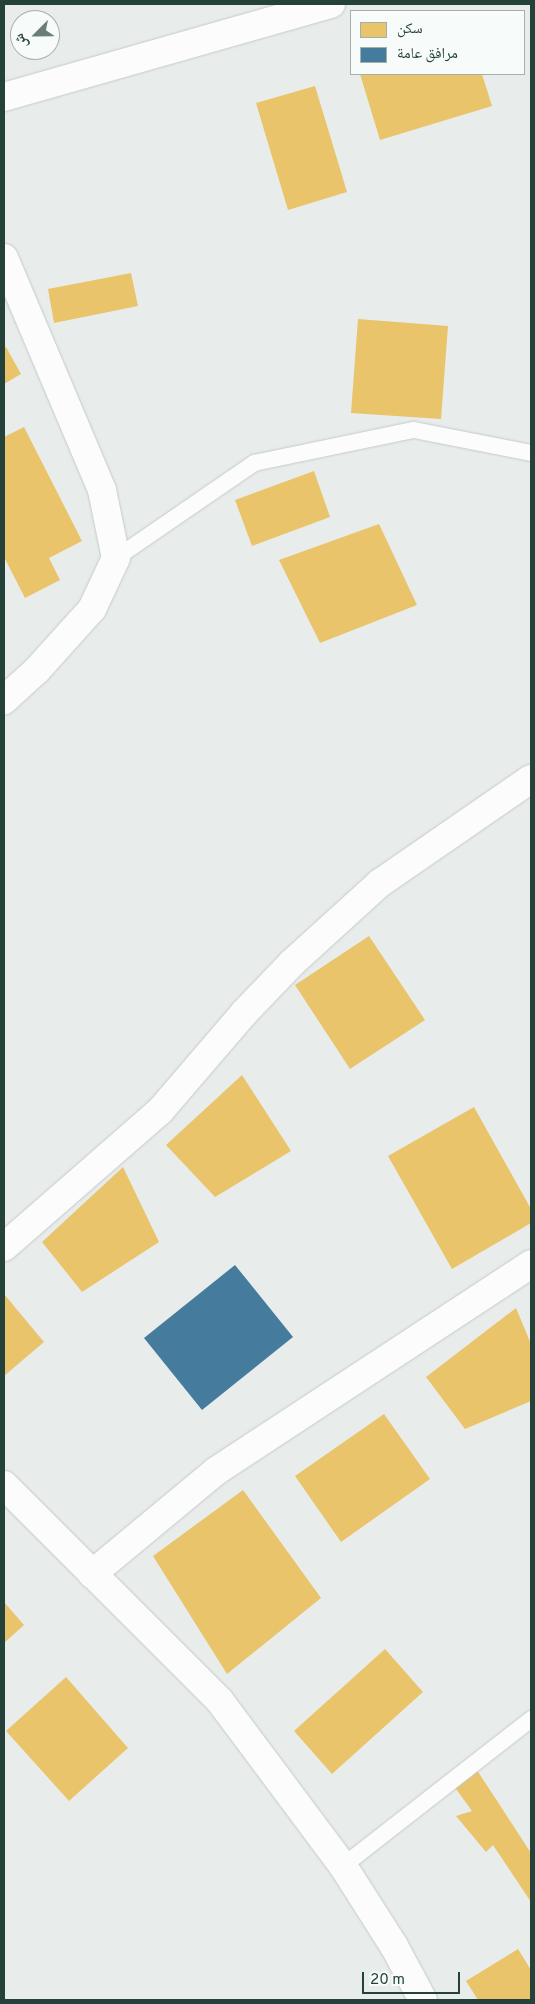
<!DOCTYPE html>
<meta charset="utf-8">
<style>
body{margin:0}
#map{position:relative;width:535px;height:2004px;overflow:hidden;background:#e8edeb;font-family:Overpass,"Noto Naskh Arabic",sans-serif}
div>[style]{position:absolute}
.homes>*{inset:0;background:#e9c46a}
.public>*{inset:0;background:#457b9d}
.roads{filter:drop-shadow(0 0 1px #c5cac8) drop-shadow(0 0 1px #c5cac8)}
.service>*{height:16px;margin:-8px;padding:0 8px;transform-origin:8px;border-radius:8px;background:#fcfcfc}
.minor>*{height:28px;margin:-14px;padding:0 14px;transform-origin:14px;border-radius:14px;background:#fcfcfc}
span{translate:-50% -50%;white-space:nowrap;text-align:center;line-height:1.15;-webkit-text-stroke:5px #f7fbf9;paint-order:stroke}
.frame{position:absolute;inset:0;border:5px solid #24423a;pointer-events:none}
.legend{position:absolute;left:350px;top:10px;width:175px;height:65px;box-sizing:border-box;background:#f7fbf9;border:1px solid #a3b1ad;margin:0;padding:6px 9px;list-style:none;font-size:15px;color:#24423a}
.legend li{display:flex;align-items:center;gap:10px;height:25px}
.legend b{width:25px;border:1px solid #a3b1ad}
.north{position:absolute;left:10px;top:10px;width:50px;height:50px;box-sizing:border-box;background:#f7fbf9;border:1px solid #a3b1ad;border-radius:50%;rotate:247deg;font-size:14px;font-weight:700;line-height:20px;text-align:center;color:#24423a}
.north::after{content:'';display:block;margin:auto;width:18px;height:22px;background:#697e78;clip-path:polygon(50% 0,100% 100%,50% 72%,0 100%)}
.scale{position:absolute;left:362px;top:1972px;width:98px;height:22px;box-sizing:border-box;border:2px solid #24423a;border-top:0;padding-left:6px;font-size:15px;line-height:18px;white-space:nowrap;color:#24423a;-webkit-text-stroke:4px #f7fbf9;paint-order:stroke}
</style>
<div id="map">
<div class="homes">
<div style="clip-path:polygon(360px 74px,482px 74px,492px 106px,380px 140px)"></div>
<div style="clip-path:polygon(315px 86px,347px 192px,288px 210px,256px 103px)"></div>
<div style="clip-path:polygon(131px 273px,138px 306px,54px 323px,48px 289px)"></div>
<div style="clip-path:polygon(358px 319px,448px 326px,441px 419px,351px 413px)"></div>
<div style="clip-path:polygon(6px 347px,21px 374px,4px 384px,4px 348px)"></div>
<div style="clip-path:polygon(24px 427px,82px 541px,49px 558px,60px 580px,25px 598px,4px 557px,4px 437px)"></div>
<div style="clip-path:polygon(314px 471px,330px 517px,252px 546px,235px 500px)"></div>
<div style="clip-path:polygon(379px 524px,417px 605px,320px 643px,279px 560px)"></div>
<div style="clip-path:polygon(369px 936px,425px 1020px,350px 1069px,295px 985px)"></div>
<div style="clip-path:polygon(242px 1075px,291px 1151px,215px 1197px,166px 1145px)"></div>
<div style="clip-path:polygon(474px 1107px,531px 1209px,531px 1223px,452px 1269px,388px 1156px)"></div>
<div style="clip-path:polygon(123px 1167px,159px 1242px,82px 1292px,42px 1242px)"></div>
<div style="clip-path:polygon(4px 1294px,44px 1342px,4px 1376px)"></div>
<div style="clip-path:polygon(516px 1308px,531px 1344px,531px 1401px,465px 1429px,426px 1377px)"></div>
<div style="clip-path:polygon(384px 1414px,430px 1479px,341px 1542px,295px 1476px)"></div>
<div style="clip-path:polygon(243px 1490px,321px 1598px,227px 1674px,153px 1556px)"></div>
<div style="clip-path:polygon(4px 1602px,24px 1625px,4px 1643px)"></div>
<div style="clip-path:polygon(385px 1649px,423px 1692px,332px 1774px,294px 1731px)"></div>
<div style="clip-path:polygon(66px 1677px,128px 1748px,69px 1801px,6px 1731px)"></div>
<div style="clip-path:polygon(473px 1764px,531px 1853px,531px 1902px,493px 1845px,486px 1852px,456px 1816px,472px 1811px,451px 1782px)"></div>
<div style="clip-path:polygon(518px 1949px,531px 1970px,531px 2000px,478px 2000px,466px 1981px)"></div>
</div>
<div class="public">
<div style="clip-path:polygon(235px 1265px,293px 1337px,202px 1410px,144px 1338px)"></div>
</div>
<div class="roads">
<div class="service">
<div style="left:116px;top:558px;width:168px;rotate:-34.5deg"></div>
<div style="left:254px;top:463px;width:163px;rotate:-11.7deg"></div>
<div style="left:414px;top:430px;width:119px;rotate:11.1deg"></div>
<div style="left:343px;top:1866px;width:239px;rotate:-38deg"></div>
</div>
<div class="minor">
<div style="left:4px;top:97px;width:340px;rotate:-15.9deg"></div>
<div style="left:4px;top:258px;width:252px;rotate:67.1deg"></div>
<div style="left:102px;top:490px;width:69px;rotate:78.4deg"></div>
<div style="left:116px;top:558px;width:56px;rotate:115.2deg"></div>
<div style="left:92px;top:609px;width:82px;rotate:132deg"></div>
<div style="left:37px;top:670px;width:45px;rotate:137.7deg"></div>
<div style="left:4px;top:1247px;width:207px;rotate:-41.1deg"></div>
<div style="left:160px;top:1111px;width:129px;rotate:-49.4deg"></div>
<div style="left:244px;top:1013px;width:69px;rotate:-46.2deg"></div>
<div style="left:292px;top:963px;width:119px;rotate:-42.3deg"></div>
<div style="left:380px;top:883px;width:183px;rotate:-34.6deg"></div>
<div style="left:4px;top:1485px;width:305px;rotate:45deg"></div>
<div style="left:220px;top:1701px;width:206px;rotate:53.3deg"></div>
<div style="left:343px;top:1866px;width:95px;rotate:57.5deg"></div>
<div style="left:394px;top:1946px;width:61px;rotate:61.8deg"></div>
<div style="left:92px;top:1574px;width:161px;rotate:-39.7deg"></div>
<div style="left:216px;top:1471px;width:377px;rotate:-33.3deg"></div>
</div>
</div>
<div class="frame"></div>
<ul class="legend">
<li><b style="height:14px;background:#e9c46a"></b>سكن</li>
<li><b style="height:14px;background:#457b9d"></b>مرافق عامة</li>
</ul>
<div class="north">ش</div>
<div class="scale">20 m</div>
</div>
